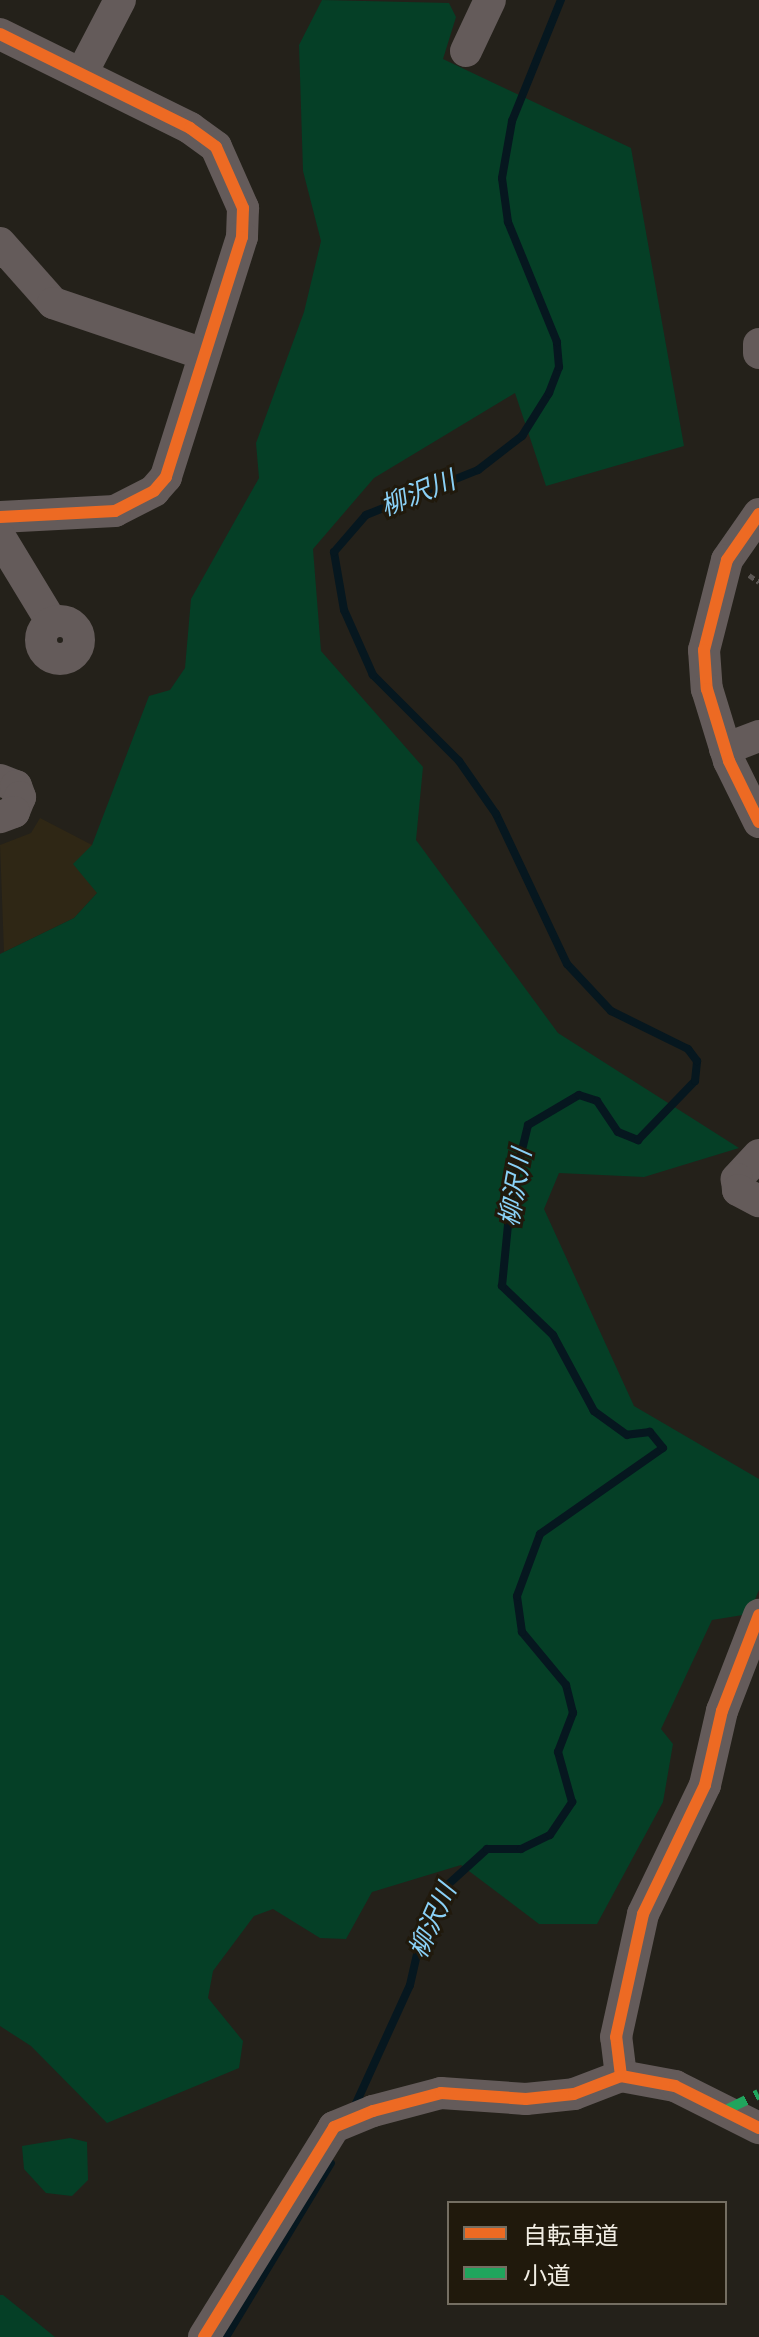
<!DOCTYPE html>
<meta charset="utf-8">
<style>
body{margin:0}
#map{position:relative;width:759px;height:2337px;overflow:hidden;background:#24211a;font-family:Helvetica,"Noto Sans JP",sans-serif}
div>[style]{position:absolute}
.built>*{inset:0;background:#2f2715}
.green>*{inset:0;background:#053f26}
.stream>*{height:8px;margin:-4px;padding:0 4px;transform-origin:4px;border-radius:4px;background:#06171f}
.path>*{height:5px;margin-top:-2.5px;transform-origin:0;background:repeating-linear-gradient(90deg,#5d5855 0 6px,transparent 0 10px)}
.minor>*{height:32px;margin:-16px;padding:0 16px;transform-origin:16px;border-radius:16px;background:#645b5a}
.minor>.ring{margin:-16px;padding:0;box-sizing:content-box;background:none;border:32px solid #645b5a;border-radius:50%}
.quiet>*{height:10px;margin-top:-5px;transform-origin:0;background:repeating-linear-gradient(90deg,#20a55d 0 20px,transparent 0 30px)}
.cycleway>*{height:12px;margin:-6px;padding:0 6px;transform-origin:6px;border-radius:6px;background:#ed6a23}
span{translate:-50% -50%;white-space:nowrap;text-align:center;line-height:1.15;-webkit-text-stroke:6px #20190c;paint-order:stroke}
.water-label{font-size:26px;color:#8ad1f7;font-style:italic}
.legend{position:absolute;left:447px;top:2201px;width:280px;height:104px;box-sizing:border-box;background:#20190c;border:2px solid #746e62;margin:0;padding:10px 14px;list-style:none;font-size:24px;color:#f1ede4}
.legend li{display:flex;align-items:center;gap:16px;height:40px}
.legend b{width:40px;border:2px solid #746e62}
</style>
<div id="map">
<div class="built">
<div style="clip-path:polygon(40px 818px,92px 845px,97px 893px,74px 918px,4px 952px,0 845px,31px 833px)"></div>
</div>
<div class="green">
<div style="clip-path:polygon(322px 0,449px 3px,456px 17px,443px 59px,631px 148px,684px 446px,546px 486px,515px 393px,374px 478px,313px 549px,321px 651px,423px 767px,416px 840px,558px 1033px,739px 1148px,644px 1177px,559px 1173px,544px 1209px,634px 1406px,759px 1479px,759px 1590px,749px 1614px,712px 1620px,661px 1729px,673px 1744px,663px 1802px,597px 1924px,539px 1924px,461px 1865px,372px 1892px,346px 1939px,320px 1938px,273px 1909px,254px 1916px,213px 1971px,208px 1998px,243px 2041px,239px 2068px,107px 2123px,31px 2046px,0 2026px,0 954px,74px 918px,97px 893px,73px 864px,92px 845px,149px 696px,170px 690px,185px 668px,191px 599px,259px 478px,256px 443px,304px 312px,321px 241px,303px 171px,299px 45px)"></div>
<div style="clip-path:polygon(70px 2138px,87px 2142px,88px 2180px,72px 2196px,46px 2193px,24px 2169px,22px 2146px)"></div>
<div style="clip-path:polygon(0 2295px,3px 2295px,55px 2337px,0 2337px)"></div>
</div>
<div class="stream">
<div style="left:353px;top:2110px;width:137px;rotate:-65.5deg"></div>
<div style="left:410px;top:1985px;width:54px;rotate:-77.2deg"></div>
<div style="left:422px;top:1932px;width:47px;rotate:-64.5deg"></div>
<div style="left:442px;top:1890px;width:61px;rotate:-42.3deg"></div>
<div style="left:487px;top:1849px;width:34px"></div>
<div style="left:521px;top:1849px;width:32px;rotate:-26deg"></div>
<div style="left:550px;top:1835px;width:40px;rotate:-56deg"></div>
<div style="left:572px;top:1802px;width:52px;rotate:-105.6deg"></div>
<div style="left:558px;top:1752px;width:42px;rotate:-69deg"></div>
<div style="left:573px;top:1713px;width:29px;rotate:-104deg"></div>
<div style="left:566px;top:1685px;width:69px;rotate:-129.7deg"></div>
<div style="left:522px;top:1632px;width:36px;rotate:-98deg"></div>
<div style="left:517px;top:1596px;width:66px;rotate:-69.6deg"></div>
<div style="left:540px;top:1534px;width:150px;rotate:-35deg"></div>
<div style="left:663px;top:1448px;width:21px;rotate:-129deg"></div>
<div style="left:650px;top:1432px;width:23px;rotate:173deg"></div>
<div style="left:627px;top:1435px;width:41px;rotate:-144deg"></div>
<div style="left:594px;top:1411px;width:86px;rotate:-118.3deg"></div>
<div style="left:553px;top:1335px;width:71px;rotate:-136.1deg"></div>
<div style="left:502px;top:1286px;width:91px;rotate:-84.4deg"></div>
<div style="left:511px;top:1195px;width:72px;rotate:-76.3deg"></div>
<div style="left:528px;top:1125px;width:59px;rotate:-30.5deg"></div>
<div style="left:579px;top:1095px;width:19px;rotate:18deg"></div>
<div style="left:597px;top:1101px;width:37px;rotate:56deg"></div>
<div style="left:618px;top:1132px;width:22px;rotate:22deg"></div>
<div style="left:638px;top:1140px;width:82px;rotate:-46deg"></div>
<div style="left:695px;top:1081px;width:20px;rotate:-84deg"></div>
<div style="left:697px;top:1061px;width:15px;rotate:-127deg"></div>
<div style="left:688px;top:1049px;width:86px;rotate:-153.7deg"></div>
<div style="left:611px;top:1011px;width:64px;rotate:-133.1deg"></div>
<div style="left:567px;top:964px;width:166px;rotate:-115.3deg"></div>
<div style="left:496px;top:814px;width:65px;rotate:-124.9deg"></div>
<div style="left:459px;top:761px;width:122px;rotate:-135deg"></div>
<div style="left:373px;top:675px;width:71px;rotate:-114deg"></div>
<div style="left:344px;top:610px;width:59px;rotate:-99.8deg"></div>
<div style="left:334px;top:552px;width:49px;rotate:-49.1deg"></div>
<div style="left:366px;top:515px;width:121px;rotate:-21.9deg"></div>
<div style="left:478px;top:470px;width:56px;rotate:-37.7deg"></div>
<div style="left:522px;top:436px;width:51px;rotate:-57.9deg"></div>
<div style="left:549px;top:393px;width:28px;rotate:-69deg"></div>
<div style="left:559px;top:367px;width:25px;rotate:-95deg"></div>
<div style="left:557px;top:342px;width:130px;rotate:-112.2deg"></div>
<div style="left:508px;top:222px;width:44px;rotate:-97.8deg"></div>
<div style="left:502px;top:178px;width:58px;rotate:-80deg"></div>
<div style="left:512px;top:121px;width:131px;rotate:-68deg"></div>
<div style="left:226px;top:2337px;width:203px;rotate:-58.9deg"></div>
</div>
<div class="path">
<div style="left:749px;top:575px;width:12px;rotate:35deg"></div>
</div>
<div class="minor">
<div style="left:0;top:34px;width:212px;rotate:26.3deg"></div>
<div style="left:190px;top:128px;width:32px;rotate:36deg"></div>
<div style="left:216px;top:147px;width:67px;rotate:66.1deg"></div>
<div style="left:243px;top:208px;width:29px;rotate:92deg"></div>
<div style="left:242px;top:237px;width:252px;rotate:107.6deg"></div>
<div style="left:166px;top:477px;width:18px;rotate:131deg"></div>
<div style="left:154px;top:491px;width:44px;rotate:152.9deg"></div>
<div style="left:115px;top:511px;width:115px;rotate:177deg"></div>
<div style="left:466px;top:51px;width:56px;rotate:-64.8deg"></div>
<div style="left:83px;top:71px;width:80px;rotate:-62.5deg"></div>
<div style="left:0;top:243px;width:80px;rotate:48.5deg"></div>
<div style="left:53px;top:303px;width:159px;rotate:18.7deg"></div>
<div style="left:759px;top:344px;width:9px;rotate:90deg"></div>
<div style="left:759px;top:514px;width:56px;rotate:124.8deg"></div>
<div style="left:727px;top:560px;width:93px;rotate:104.3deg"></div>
<div style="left:704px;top:650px;width:39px;rotate:86deg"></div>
<div style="left:707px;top:689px;width:75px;rotate:73deg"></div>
<div style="left:729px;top:761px;width:68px;rotate:63.8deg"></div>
<div style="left:0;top:537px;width:100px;rotate:58.8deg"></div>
<div class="ring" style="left:41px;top:621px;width:6px;height:6px"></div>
<div style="left:725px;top:749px;width:36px;rotate:-21deg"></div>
<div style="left:0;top:780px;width:17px;rotate:21deg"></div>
<div style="left:16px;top:786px;width:12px;rotate:70deg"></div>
<div style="left:20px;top:797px;width:16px;rotate:112deg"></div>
<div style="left:14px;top:812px;width:15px;rotate:160deg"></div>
<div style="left:759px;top:1155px;width:33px;rotate:133deg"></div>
<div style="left:737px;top:1179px;width:11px;rotate:85deg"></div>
<div style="left:738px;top:1190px;width:24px;rotate:28deg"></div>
<div style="left:621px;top:2076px;width:39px;rotate:-97deg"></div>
<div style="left:616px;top:2037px;width:126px;rotate:-77.6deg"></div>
<div style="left:643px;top:1914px;width:143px;rotate:-64.3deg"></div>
<div style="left:705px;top:1785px;width:76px;rotate:-77.1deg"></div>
<div style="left:722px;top:1711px;width:103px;rotate:-68.9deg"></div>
<div style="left:204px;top:2337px;width:247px;rotate:-58.2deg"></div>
<div style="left:334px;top:2127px;width:42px;rotate:-22.3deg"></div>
<div style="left:373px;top:2111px;width:70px;rotate:-14.8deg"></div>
<div style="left:441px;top:2093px;width:85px;rotate:4deg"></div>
<div style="left:526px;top:2099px;width:48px;rotate:-5.9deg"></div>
<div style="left:574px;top:2094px;width:50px;rotate:-21deg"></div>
<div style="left:621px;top:2076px;width:55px;rotate:10.5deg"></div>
<div style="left:675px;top:2086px;width:94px;rotate:26.6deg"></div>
</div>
<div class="quiet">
<div style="left:728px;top:2109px;width:34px;rotate:-26deg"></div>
</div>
<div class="cycleway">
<div style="left:0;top:34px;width:212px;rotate:26.3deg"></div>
<div style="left:190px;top:128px;width:32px;rotate:36deg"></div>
<div style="left:216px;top:147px;width:67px;rotate:66.1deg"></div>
<div style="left:243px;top:208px;width:29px;rotate:92deg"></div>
<div style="left:242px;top:237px;width:252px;rotate:107.6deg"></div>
<div style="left:166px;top:477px;width:18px;rotate:131deg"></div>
<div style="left:154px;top:491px;width:44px;rotate:152.9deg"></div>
<div style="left:115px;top:511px;width:115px;rotate:177deg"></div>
<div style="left:759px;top:514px;width:56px;rotate:124.8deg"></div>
<div style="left:727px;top:560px;width:93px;rotate:104.3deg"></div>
<div style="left:704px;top:650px;width:39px;rotate:86deg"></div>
<div style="left:707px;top:689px;width:75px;rotate:73deg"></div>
<div style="left:729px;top:761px;width:68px;rotate:63.8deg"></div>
<div style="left:621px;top:2076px;width:39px;rotate:-97deg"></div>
<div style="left:616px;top:2037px;width:126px;rotate:-77.6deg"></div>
<div style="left:643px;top:1914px;width:143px;rotate:-64.3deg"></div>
<div style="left:705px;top:1785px;width:76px;rotate:-77.1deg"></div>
<div style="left:722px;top:1711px;width:103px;rotate:-68.9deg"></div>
<div style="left:204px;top:2337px;width:247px;rotate:-58.2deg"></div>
<div style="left:334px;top:2127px;width:42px;rotate:-22.3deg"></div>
<div style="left:373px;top:2111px;width:70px;rotate:-14.8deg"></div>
<div style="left:441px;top:2093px;width:85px;rotate:4deg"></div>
<div style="left:526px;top:2099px;width:48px;rotate:-5.9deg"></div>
<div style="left:574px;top:2094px;width:50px;rotate:-21deg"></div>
<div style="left:621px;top:2076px;width:55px;rotate:10.5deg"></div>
<div style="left:675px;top:2086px;width:94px;rotate:26.6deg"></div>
</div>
<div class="water-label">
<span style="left:418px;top:494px;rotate:-22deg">柳沢川</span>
<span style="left:516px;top:1188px;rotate:-80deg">柳沢川</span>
<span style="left:433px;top:1921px;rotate:-66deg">柳沢川</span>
</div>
<ul class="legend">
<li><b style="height:10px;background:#ed6a23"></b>自転車道</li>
<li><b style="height:10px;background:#20a55d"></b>小道</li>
</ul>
</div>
